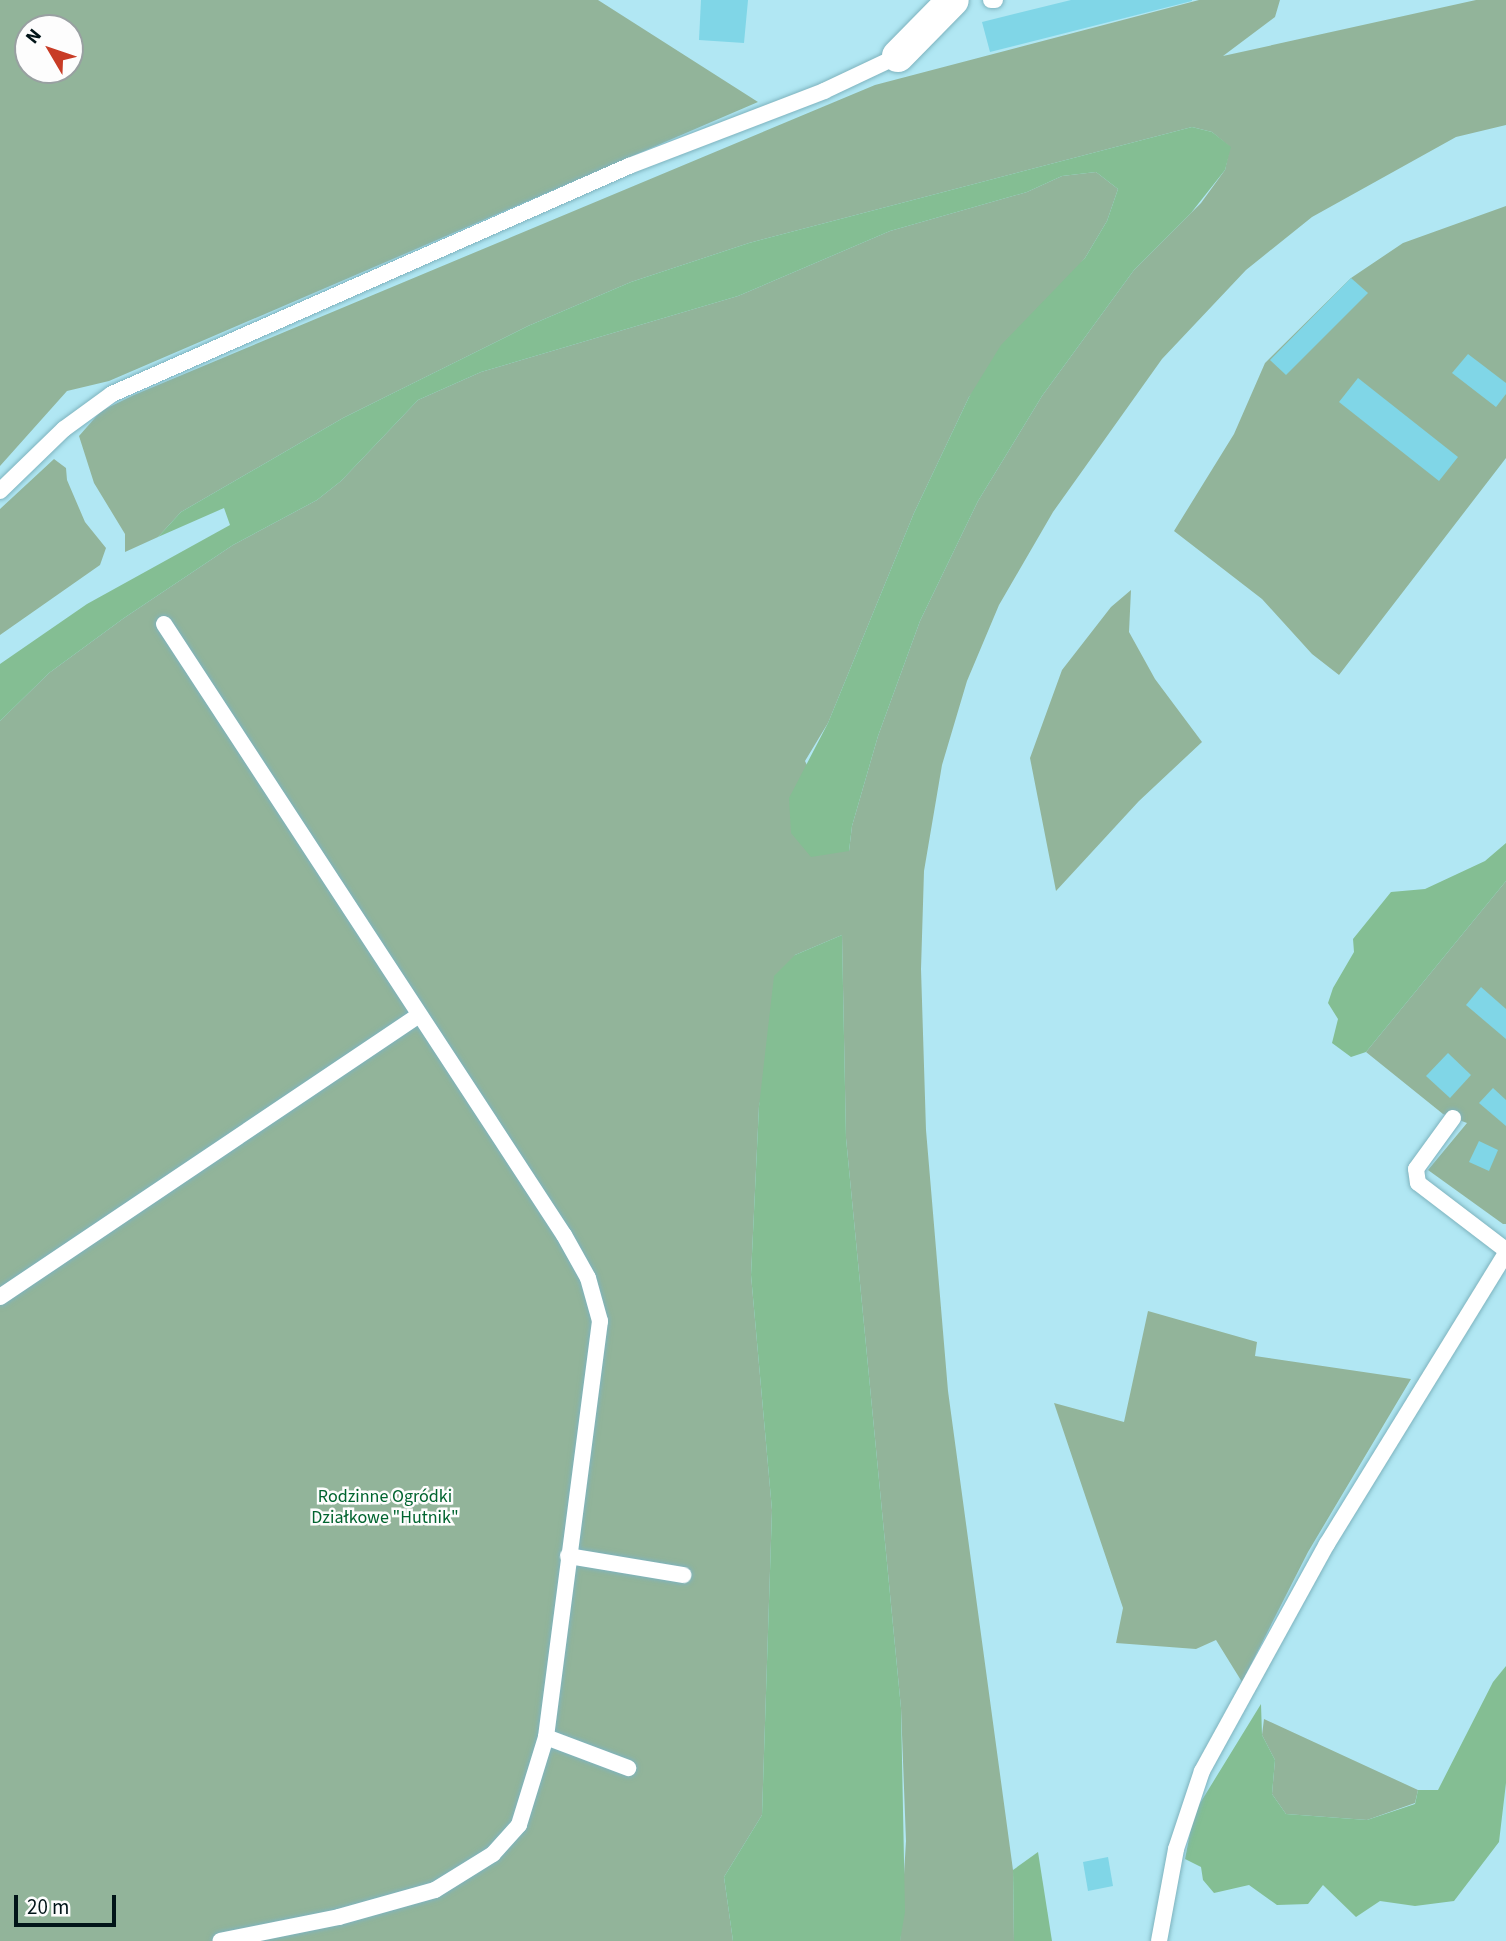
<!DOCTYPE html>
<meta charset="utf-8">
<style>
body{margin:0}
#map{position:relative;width:1506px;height:1941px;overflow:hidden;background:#b1e7f3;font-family:"Source Sans 3",sans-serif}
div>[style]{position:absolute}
.green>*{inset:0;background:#92b49a}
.forest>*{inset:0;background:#84be93}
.building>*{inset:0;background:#80d6e7}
.roads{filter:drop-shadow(0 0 2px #7eb3be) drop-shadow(0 0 2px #7eb3be)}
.lane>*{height:16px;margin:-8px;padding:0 8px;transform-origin:8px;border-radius:8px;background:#fff}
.street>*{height:32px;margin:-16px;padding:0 16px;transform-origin:16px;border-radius:16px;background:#fff}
span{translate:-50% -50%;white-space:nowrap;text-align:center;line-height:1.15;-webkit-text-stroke:5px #fdfdfd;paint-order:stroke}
.park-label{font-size:18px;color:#00642f}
.north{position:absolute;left:14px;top:14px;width:70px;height:70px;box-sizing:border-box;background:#fdfdfd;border:2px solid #98a0a1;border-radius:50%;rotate:309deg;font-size:19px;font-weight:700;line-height:28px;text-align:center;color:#011418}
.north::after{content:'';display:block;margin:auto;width:24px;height:32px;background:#c83c26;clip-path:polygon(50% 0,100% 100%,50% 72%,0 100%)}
.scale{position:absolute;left:14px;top:1895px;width:102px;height:32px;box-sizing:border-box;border:4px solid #011418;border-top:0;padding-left:9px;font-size:21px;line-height:24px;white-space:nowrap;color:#011418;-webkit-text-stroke:5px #fdfdfd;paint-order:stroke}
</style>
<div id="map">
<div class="green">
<div style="clip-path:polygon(evenodd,0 0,598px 0,758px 102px,109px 381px,67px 391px,0 466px,0 0,28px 28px,70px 28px,70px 70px,28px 70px,28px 28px)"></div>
<div style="clip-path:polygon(1199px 0,1280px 0,1275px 17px,1223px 56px,1476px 0,1506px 0,1506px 125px,1456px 137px,1312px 217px,1246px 270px,1162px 359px,1053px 512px,999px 605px,967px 681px,942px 765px,924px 871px,921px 969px,926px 1130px,948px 1391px,1013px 1870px,1014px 1941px,900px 1941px,906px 1841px,901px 1708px,846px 1138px,842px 935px,795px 955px,759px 1106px,751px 1275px,772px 1510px,762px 1815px,724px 1877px,733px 1941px,0 1941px,0 721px,49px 673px,124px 618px,233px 545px,317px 500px,341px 481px,418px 400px,481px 372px,738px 296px,890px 231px,1027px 192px,1062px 176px,1096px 172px,1118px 189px,1107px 221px,1085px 258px,969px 397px,914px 513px,828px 723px,805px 761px,849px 851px,852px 826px,878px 736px,920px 621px,978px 501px,1042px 396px,1134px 270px,1201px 203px,1225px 170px,1230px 147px,1212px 132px,1192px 127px,749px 243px,631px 282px,528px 326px,343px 418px,181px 512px,158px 537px,125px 552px,125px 534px,94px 483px,79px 436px,101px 411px,134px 395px,875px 85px)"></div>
<div style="clip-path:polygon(1506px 206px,1506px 458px,1339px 675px,1312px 654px,1262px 599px,1174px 531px,1234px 434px,1265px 363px,1351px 278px,1403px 243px)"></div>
<div style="clip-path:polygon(54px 459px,66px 468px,67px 480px,85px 522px,106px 548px,100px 565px,0 635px,0 509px)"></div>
<div style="clip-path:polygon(1131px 590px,1129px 632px,1155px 679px,1202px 742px,1139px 801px,1056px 891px,1030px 758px,1062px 670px,1111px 607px)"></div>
<div style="clip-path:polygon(1506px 881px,1506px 1224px,1503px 1224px,1428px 1170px,1467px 1123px,1443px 1114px,1366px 1052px)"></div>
<div style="clip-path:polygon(1148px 1311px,1257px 1342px,1255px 1356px,1411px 1379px,1308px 1552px,1242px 1682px,1216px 1640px,1196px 1649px,1116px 1643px,1123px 1608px,1054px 1403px,1124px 1422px)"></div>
<div style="clip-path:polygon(1264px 1719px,1418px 1790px,1415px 1803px,1367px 1820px,1286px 1814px,1272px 1794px,1275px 1760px,1262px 1735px)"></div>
</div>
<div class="forest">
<div style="clip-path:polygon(1192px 127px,1212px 132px,1231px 147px,1225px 170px,1191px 213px,1134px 270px,1042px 396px,978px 501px,920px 621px,878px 736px,852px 826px,849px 851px,811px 857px,791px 833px,789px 798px,828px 723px,914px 513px,969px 397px,1001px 345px,1085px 258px,1107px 221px,1118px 189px,1096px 172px,1062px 176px,1027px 192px,890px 231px,738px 296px,481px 372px,418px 400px,341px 481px,317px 500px,233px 545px,124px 618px,49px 673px,0 721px,0 664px,87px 604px,230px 525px,224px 508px,158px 537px,181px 512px,343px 418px,528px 326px,631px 282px,749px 243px)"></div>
<div style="clip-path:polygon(1506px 843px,1506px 881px,1366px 1052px,1351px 1057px,1332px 1043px,1338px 1019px,1328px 1003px,1333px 988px,1354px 952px,1353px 939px,1391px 892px,1425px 889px,1485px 861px)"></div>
<div style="clip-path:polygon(842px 935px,846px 1138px,901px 1708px,905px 1912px,900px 1941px,733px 1941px,724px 1877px,762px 1815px,772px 1510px,751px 1275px,759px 1106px,774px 976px,795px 955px)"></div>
<div style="clip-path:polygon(1506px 1666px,1506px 1783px,1499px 1842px,1454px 1901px,1415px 1906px,1380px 1901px,1356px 1917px,1323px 1885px,1308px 1904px,1277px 1905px,1249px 1885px,1214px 1893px,1203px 1880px,1201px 1867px,1185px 1859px,1194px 1813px,1261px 1704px,1262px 1735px,1275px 1760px,1272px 1794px,1286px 1814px,1367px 1820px,1415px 1804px,1418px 1790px,1438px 1790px,1493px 1682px)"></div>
<div style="clip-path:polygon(1038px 1852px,1052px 1941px,1014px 1941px,1013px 1870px)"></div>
</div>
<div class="building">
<div style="clip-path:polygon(701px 0,748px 0,744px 43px,699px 40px)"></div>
<div style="clip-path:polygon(1071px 0,1192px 0,1192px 1px,990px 52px,982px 22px)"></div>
<div style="clip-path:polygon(1351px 278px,1368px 293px,1286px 375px,1270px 360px)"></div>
<div style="clip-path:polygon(1468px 354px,1506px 383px,1506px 394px,1496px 407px,1452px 373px)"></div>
<div style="clip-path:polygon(1358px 378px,1458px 457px,1439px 481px,1339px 402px)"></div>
<div style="clip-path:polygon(1481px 987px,1506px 1009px,1506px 1039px,1466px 1005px)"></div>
<div style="clip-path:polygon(1448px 1053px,1471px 1075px,1450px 1098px,1426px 1076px)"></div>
<div style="clip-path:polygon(1493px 1088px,1506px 1100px,1506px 1126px,1479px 1103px)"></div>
<div style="clip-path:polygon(1479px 1141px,1498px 1150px,1489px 1171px,1469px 1162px)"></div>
<div style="clip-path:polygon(1108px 1857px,1113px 1886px,1088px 1891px,1083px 1862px)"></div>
</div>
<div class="roads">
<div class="lane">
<div style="left:991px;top:0;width:4px"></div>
<div style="left:0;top:491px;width:89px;rotate:-44.1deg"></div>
<div style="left:64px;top:429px;width:59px;rotate:-36.1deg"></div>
<div style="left:112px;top:394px;width:565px;rotate:-23.8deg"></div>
<div style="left:629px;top:166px;width:209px;rotate:-21deg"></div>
<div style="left:824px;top:91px;width:82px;rotate:-25.3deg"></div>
<div style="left:164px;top:624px;width:730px;rotate:56.79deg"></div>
<div style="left:564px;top:1235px;width:49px;rotate:60.8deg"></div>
<div style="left:588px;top:1278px;width:45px;rotate:74.4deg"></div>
<div style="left:600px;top:1321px;width:419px;rotate:97.4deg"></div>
<div style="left:546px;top:1737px;width:92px;rotate:107.1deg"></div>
<div style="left:519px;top:1825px;width:39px;rotate:132deg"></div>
<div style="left:493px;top:1854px;width:68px;rotate:148.2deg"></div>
<div style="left:435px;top:1890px;width:100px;rotate:164.3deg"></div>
<div style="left:339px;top:1917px;width:121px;rotate:168.6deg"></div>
<div style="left:1453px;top:1118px;width:63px;rotate:126deg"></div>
<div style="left:1416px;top:1169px;width:14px;rotate:82deg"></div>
<div style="left:1418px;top:1183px;width:111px;rotate:37.3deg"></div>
<div style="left:0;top:1297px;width:505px;rotate:-33.94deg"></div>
<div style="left:568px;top:1556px;width:117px;rotate:9.4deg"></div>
<div style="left:546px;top:1737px;width:88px;rotate:20.7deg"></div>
<div style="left:1159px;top:1941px;width:94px;rotate:-79.5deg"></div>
<div style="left:1176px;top:1849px;width:82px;rotate:-71.6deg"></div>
<div style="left:1202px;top:1771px;width:259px;rotate:-61.2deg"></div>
<div style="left:1327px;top:1544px;width:342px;rotate:-58.4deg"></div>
</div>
<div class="street">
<div style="left:898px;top:56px;width:78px;rotate:-45.5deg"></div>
</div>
</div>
<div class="park-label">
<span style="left:385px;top:1508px">Rodzinne Ogródki<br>Działkowe "Hutnik"</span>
</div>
<div class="north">N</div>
<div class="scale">20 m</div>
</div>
